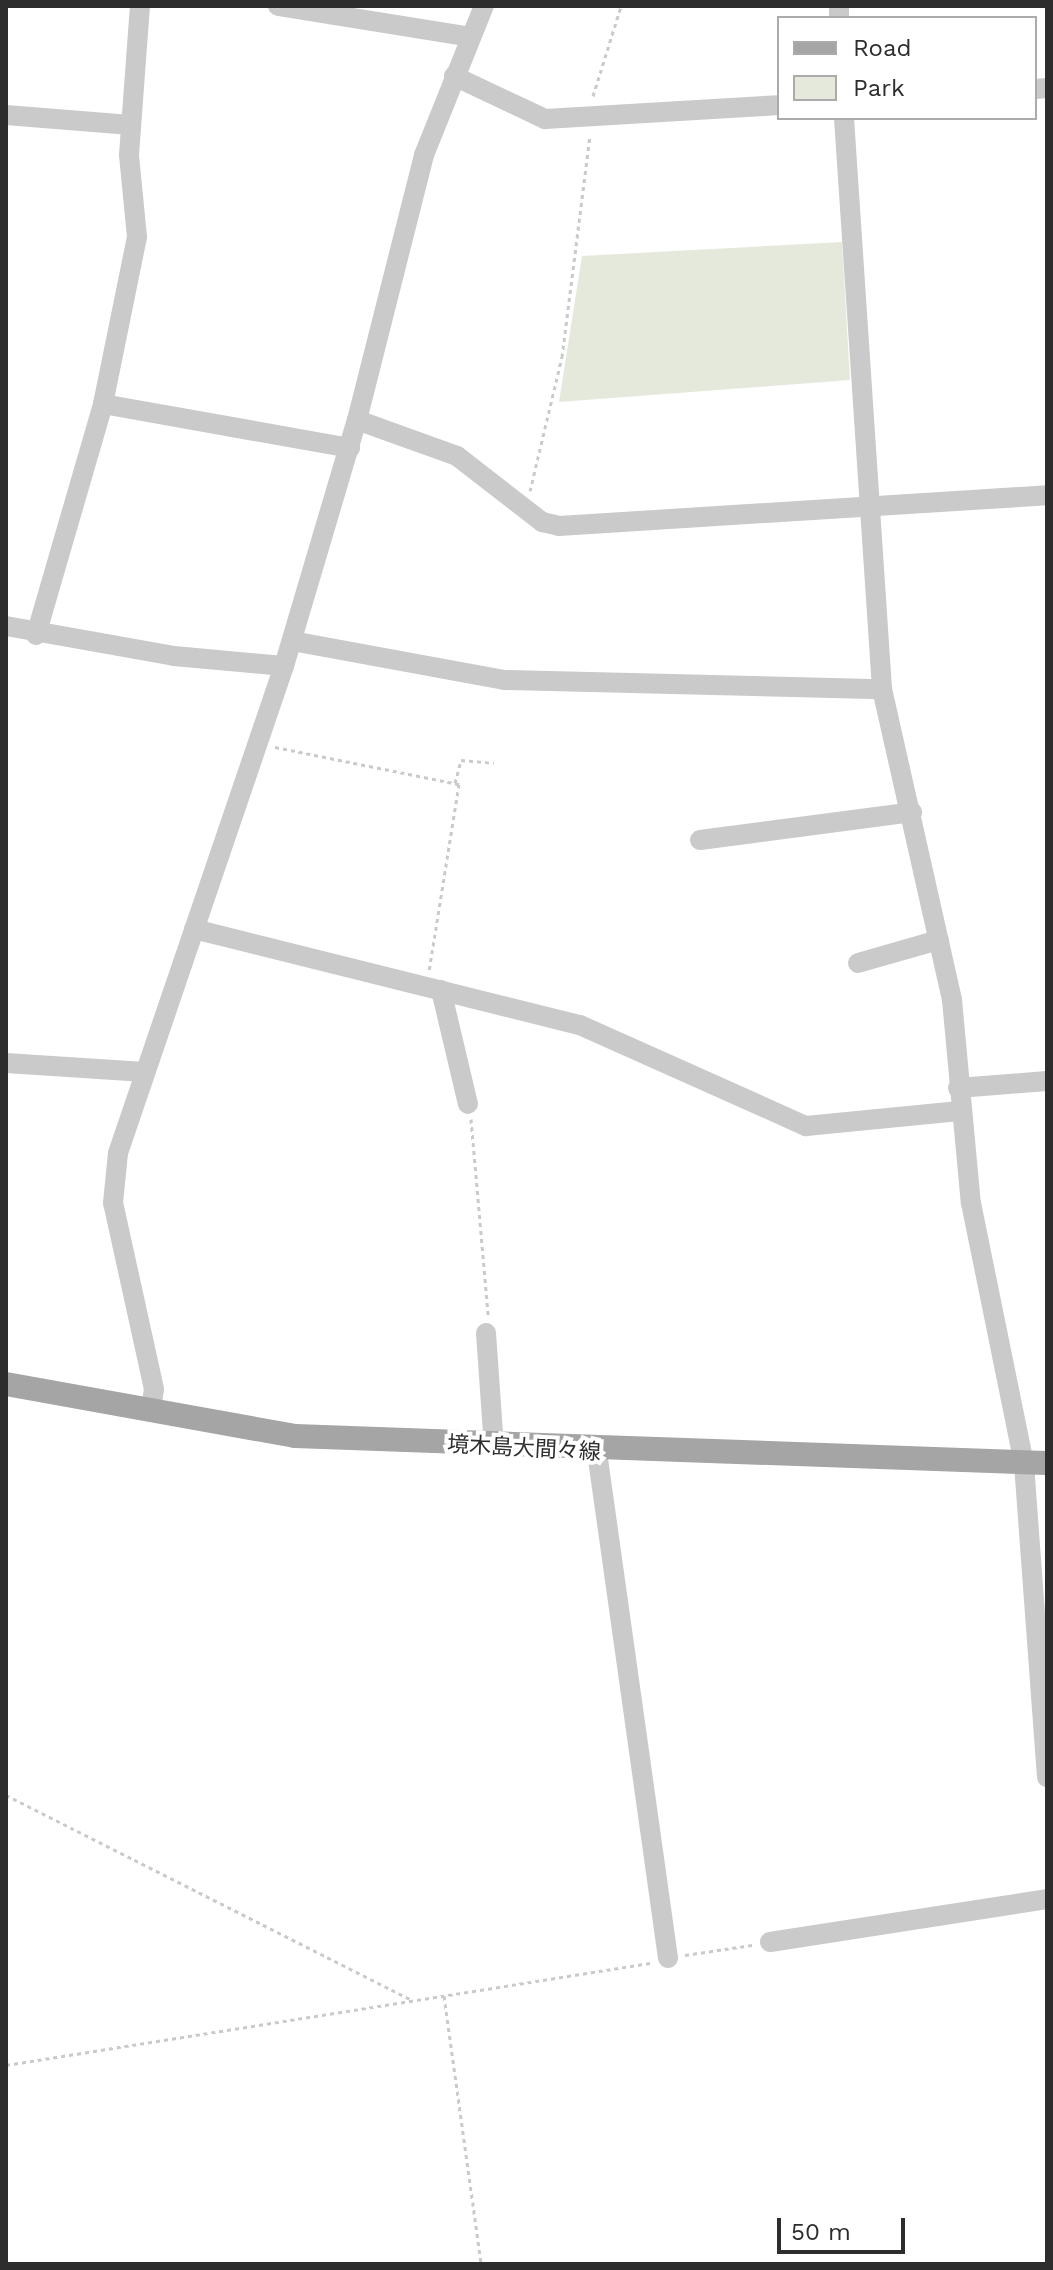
<!DOCTYPE html>
<meta charset="utf-8">
<style>
body{margin:0}
#map{position:relative;width:1053px;height:2270px;overflow:hidden;background:#fff;font-family:"Work Sans","Noto Sans JP",sans-serif}
div>[style]{position:absolute}
.green>*{inset:0;background:#e4e9dc}
.path>*{height:3px;margin-top:-1.5px;transform-origin:0;background:repeating-linear-gradient(90deg,#cacaca 0 4px,transparent 0 8px)}
.minor>*{height:20px;margin:-10px;padding:0 10px;transform-origin:10px;border-radius:10px;background:#cacaca}
.major>*{height:24px;margin:-12px;padding:0 12px;transform-origin:12px;border-radius:12px;background:#a5a5a5}
span{translate:-50% -50%;white-space:nowrap;text-align:center;line-height:1.15;-webkit-text-stroke:8px #fff;paint-order:stroke}
.street-label{font-size:22px;color:#2d2d2d}
.frame{position:absolute;inset:0;border:8px solid #2d2d2d;pointer-events:none}
.legend{position:absolute;left:777px;top:16px;width:260px;height:104px;box-sizing:border-box;background:#fff;border:2px solid #ababab;margin:0;padding:10px 14px;list-style:none;font-size:24px;color:#2d2d2d}
.legend li{display:flex;align-items:center;gap:16px;height:40px}
.legend b{width:40px;border:2px solid #ababab}
.scale{position:absolute;left:777px;top:2218px;width:128px;height:36px;box-sizing:border-box;border:4px solid #2d2d2d;border-top:0;padding-left:10px;font-size:24px;line-height:28px;white-space:nowrap;color:#2d2d2d;-webkit-text-stroke:6px #fff;paint-order:stroke}
</style>
<div id="map">
<div class="green">
<div style="clip-path:polygon(842px 242px,850px 380px,559px 402px,582px 256px)"></div>
</div>
<div class="path">
<div style="left:593px;top:96px;width:94px;rotate:-72.7deg"></div>
<div style="left:530px;top:491px;width:138px;rotate:-76.6deg"></div>
<div style="left:562px;top:357px;width:223px;rotate:-82.8deg"></div>
<div style="left:275px;top:747px;width:188px;rotate:11.4deg"></div>
<div style="left:459px;top:784px;width:189px;rotate:99.1deg"></div>
<div style="left:455px;top:783px;width:24px;rotate:-75deg"></div>
<div style="left:461px;top:760px;width:33px;rotate:5deg"></div>
<div style="left:471px;top:1119px;width:197px;rotate:85deg"></div>
<div style="left:6px;top:1795px;width:453px;rotate:26.8deg"></div>
<div style="left:685px;top:1955px;width:68px;rotate:-8.5deg"></div>
<div style="left:444px;top:1996px;width:271px;rotate:82.1deg"></div>
<div style="left:6px;top:2065px;width:652px;rotate:-9deg"></div>
</div>
<div class="minor">
<div style="left:278px;top:6px;width:195px;rotate:9.1deg"></div>
<div style="left:839px;top:6px;width:12px;rotate:90deg"></div>
<div style="left:454px;top:76px;width:101px;rotate:25.3deg"></div>
<div style="left:545px;top:119px;width:234px;rotate:-3.4deg"></div>
<div style="left:1035px;top:89px;width:12px;rotate:-5deg"></div>
<div style="left:6px;top:115px;width:125px;rotate:4.6deg"></div>
<div style="left:844px;top:118px;width:572px;rotate:86.19deg"></div>
<div style="left:882px;top:689px;width:319px;rotate:77.3deg"></div>
<div style="left:952px;top:1000px;width:204px;rotate:84.7deg"></div>
<div style="left:971px;top:1203px;width:266px;rotate:78.5deg"></div>
<div style="left:1024px;top:1464px;width:314px;rotate:85.8deg"></div>
<div style="left:103px;top:404px;width:251px;rotate:10.1deg"></div>
<div style="left:357px;top:420px;width:106px;rotate:19.8deg"></div>
<div style="left:457px;top:456px;width:108px;rotate:37.8deg"></div>
<div style="left:542px;top:522px;width:17px;rotate:13deg"></div>
<div style="left:559px;top:526px;width:489px;rotate:-3.6deg"></div>
<div style="left:6px;top:626px;width:171px;rotate:10.1deg"></div>
<div style="left:174px;top:656px;width:110px;rotate:5.2deg"></div>
<div style="left:36px;top:635px;width:241px;rotate:-73.8deg"></div>
<div style="left:103px;top:404px;width:170px;rotate:-78.5deg"></div>
<div style="left:137px;top:237px;width:82px;rotate:-95.6deg"></div>
<div style="left:129px;top:155px;width:149px;rotate:-85.8deg"></div>
<div style="left:292px;top:641px;width:216px;rotate:10.4deg"></div>
<div style="left:504px;top:680px;width:378px;rotate:1.4deg"></div>
<div style="left:700px;top:840px;width:214px;rotate:-7.5deg"></div>
<div style="left:194px;top:929px;width:398px;rotate:14deg"></div>
<div style="left:580px;top:1025px;width:248px;rotate:24.1deg"></div>
<div style="left:806px;top:1126px;width:154px;rotate:-5.6deg"></div>
<div style="left:858px;top:963px;width:84px;rotate:-15.9deg"></div>
<div style="left:441px;top:990px;width:117px;rotate:76.7deg"></div>
<div style="left:6px;top:1063px;width:139px;rotate:3.7deg"></div>
<div style="left:958px;top:1088px;width:89px;rotate:-4.5deg"></div>
<div style="left:486px;top:1333px;width:114px;rotate:86deg"></div>
<div style="left:151px;top:1410px;width:21px;rotate:-82deg"></div>
<div style="left:154px;top:1389px;width:190px;rotate:-102.4deg"></div>
<div style="left:113px;top:1203px;width:50px;rotate:-84.3deg"></div>
<div style="left:118px;top:1153px;width:515px;rotate:-71.18deg"></div>
<div style="left:284px;top:666px;width:257px;rotate:-73.5deg"></div>
<div style="left:357px;top:420px;width:273px;rotate:-75.8deg"></div>
<div style="left:424px;top:155px;width:161px;rotate:-68.1deg"></div>
<div style="left:597px;top:1452px;width:511px;rotate:82.01deg"></div>
<div style="left:770px;top:1942px;width:280px;rotate:-8.8deg"></div>
</div>
<div class="major">
<div style="left:6px;top:1384px;width:294px;rotate:10.2deg"></div>
<div style="left:295px;top:1436px;width:752px;rotate:2.06deg"></div>
</div>
<div class="street-label">
<span style="left:524px;top:1448px;rotate:3deg">境木島大間々線</span>
</div>
<div class="frame"></div>
<ul class="legend">
<li><b style="height:10px;background:#a5a5a5"></b>Road</li>
<li><b style="height:22px;background:#e4e9dc"></b>Park</li>
</ul>
<div class="scale">50 m</div>
</div>
